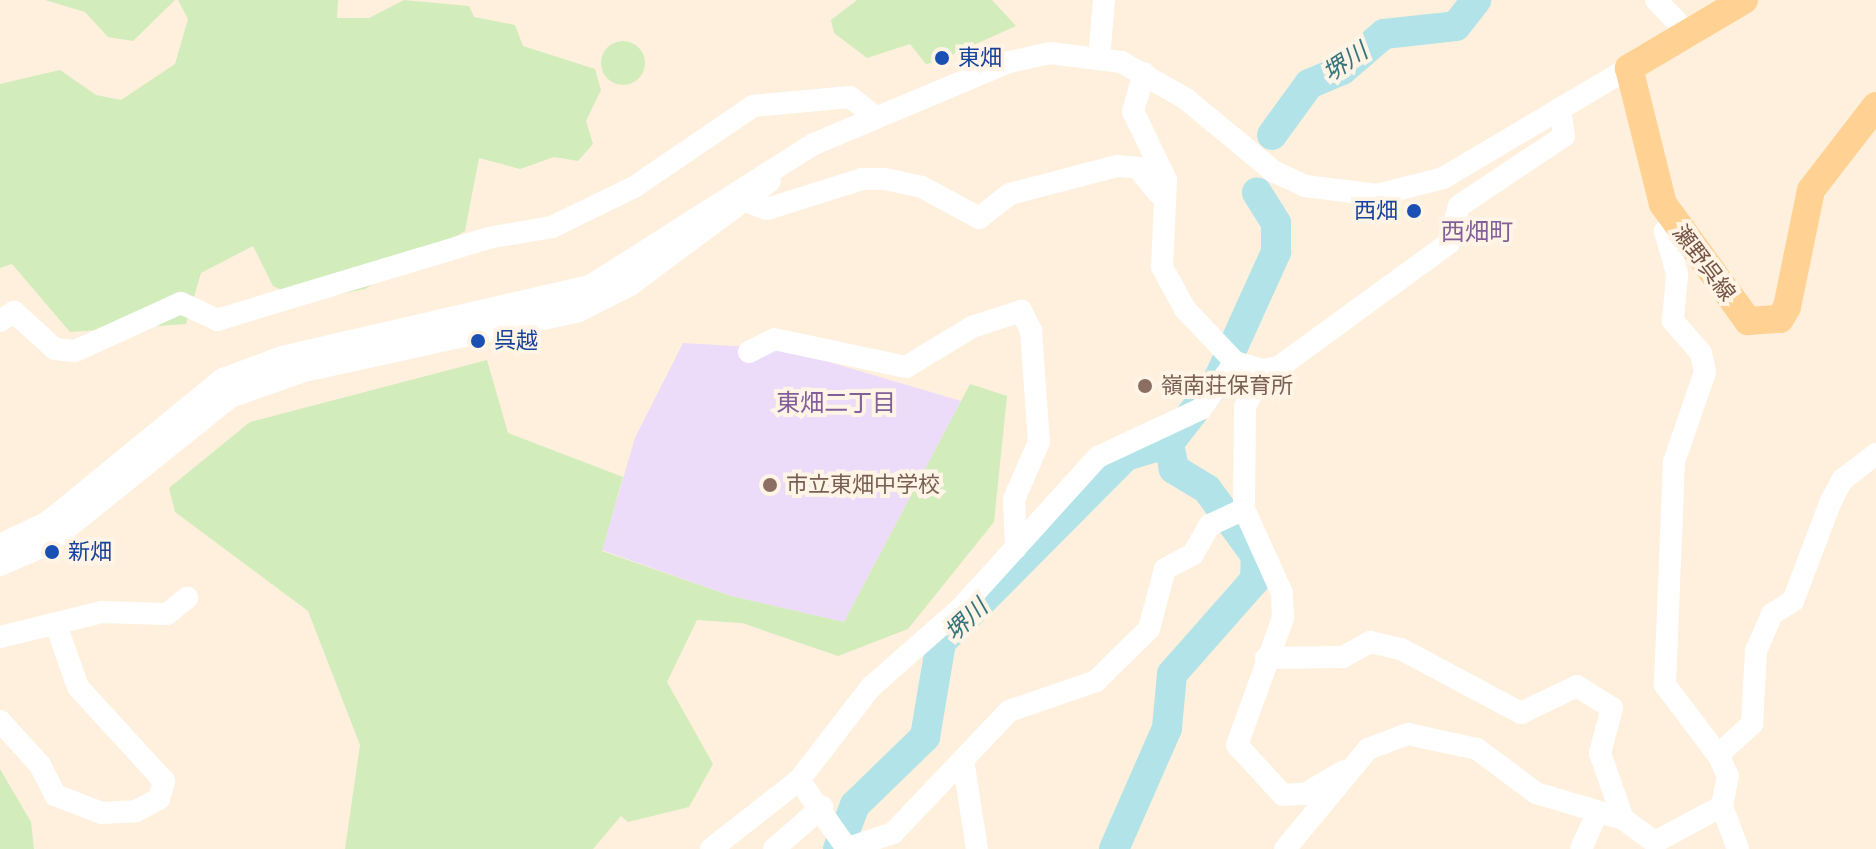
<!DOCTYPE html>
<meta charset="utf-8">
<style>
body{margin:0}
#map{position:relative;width:1876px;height:849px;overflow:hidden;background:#fef0dd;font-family:Helvetica,"Noto Sans JP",sans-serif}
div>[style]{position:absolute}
.education>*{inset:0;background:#eddbfa}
.green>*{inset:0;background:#d2ecbc}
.round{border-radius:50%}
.river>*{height:30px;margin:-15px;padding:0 15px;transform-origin:15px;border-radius:15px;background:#b1e3e8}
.minor>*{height:22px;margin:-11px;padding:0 11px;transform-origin:11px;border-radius:11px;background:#fff}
.major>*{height:28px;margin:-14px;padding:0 14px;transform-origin:14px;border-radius:14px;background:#ffd293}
.dots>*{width:22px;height:22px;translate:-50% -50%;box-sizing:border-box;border:4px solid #fff4e5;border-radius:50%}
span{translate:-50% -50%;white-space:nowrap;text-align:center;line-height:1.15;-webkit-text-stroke:8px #fff4e5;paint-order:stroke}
.transit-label{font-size:22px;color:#164399}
.left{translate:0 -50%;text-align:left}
.right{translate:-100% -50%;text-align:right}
.street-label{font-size:22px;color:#755344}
.education-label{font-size:22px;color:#785e54}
.water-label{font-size:24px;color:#37747c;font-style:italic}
.neighbourhood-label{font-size:24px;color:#835f99}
</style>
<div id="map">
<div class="education">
<div style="clip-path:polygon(683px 343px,785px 349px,961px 401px,844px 622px,731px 596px,602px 550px,635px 438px)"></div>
</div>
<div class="green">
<div style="clip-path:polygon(45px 0,175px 0,133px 41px,108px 37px,85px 12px)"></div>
<div style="clip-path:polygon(178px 0,338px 0,337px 18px,369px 18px,404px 0,469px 6px,474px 17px,515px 25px,523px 46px,595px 69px,601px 90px,586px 121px,593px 144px,578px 161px,554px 157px,520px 169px,479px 158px,465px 231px,365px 289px,307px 301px,273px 286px,253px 246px,201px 273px,186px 324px,70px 332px,12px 264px,0 268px,0 84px,60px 70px,96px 95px,121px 100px,175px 64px,188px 19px)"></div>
<div style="clip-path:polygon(857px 0,992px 0,1016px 26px,936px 62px,926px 64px,910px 44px,867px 58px,834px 33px,831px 20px)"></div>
<div class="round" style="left:601px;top:41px;width:44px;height:44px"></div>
<div style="clip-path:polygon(487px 360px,508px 433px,623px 477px,602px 551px,731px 596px,844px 622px,970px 384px,1007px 396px,994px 522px,908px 629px,838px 656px,742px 623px,697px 620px,667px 682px,713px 764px,689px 807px,628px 822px,621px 816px,593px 849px,345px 849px,360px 745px,308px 611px,175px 512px,169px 488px,250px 422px)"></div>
<div style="clip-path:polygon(0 769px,31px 822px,34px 849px,0 849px)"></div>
</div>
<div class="river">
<div style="left:1272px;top:135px;width:63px;rotate:-54deg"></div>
<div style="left:1309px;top:84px;width:36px;rotate:-23deg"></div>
<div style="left:1342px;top:70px;width:55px;rotate:-40.6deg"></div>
<div style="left:1384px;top:34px;width:72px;rotate:-6.3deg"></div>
<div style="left:1456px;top:26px;width:33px;rotate:-52deg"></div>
<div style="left:838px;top:849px;width:47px;rotate:-68.9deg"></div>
<div style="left:855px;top:805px;width:98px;rotate:-44.2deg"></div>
<div style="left:925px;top:737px;width:96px;rotate:-80.4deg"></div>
<div style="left:941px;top:642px;width:262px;rotate:-45.2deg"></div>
<div style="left:1126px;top:456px;width:45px;rotate:-16.8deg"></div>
<div style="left:1114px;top:849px;width:132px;rotate:-66.3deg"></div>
<div style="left:1167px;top:728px;width:54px;rotate:-84.7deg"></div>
<div style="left:1172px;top:674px;width:125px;rotate:-48.6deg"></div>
<div style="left:1255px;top:580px;width:24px;rotate:-88deg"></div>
<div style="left:1256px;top:556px;width:83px;rotate:-126.2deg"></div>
<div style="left:1207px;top:489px;width:39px;rotate:-149deg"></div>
<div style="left:1174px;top:469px;width:26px;rotate:-101deg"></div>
<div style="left:1169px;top:443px;width:80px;rotate:-52.1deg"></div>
<div style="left:1218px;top:380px;width:141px;rotate:-65.6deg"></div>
<div style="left:1276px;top:252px;width:29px;rotate:-90deg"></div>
<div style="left:1276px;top:223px;width:36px;rotate:-122deg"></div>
</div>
<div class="minor">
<div style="left:1656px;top:0;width:46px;rotate:45.9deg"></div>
<div style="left:1099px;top:58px;width:58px;rotate:-85.1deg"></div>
<div style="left:1144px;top:73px;width:40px;rotate:106deg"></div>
<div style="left:1133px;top:111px;width:76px;rotate:64.4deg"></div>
<div style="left:1166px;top:180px;width:87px;rotate:92.6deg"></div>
<div style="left:1162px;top:267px;width:48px;rotate:61.3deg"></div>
<div style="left:1185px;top:309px;width:73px;rotate:46.7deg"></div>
<div style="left:1235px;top:362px;width:29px;rotate:16deg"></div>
<div style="left:1263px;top:370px;width:16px;rotate:-11deg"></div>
<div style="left:1279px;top:367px;width:210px;rotate:-36.1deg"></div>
<div style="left:1449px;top:243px;width:38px;rotate:-75deg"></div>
<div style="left:1459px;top:206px;width:126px;rotate:-33.7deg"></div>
<div style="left:1564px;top:136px;width:28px;rotate:-98deg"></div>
<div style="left:745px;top:201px;width:23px;rotate:20deg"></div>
<div style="left:767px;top:209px;width:100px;rotate:-17.5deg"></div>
<div style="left:862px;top:179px;width:23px"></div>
<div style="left:885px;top:179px;width:38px;rotate:12deg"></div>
<div style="left:922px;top:187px;width:65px;rotate:28.5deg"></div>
<div style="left:979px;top:218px;width:39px;rotate:-38deg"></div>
<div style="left:1010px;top:194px;width:111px;rotate:-14.7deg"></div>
<div style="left:1117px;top:166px;width:21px;rotate:5deg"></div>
<div style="left:1138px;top:168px;width:33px;rotate:51deg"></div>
<div style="left:0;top:321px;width:17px;rotate:-33deg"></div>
<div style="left:14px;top:312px;width:55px;rotate:42.1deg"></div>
<div style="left:55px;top:349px;width:20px;rotate:6deg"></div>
<div style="left:75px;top:351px;width:116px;rotate:-24.4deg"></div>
<div style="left:181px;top:303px;width:40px;rotate:25deg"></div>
<div style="left:217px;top:320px;width:283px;rotate:-16.8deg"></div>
<div style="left:488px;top:238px;width:65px;rotate:-9.8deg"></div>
<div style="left:552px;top:227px;width:91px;rotate:-26deg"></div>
<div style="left:634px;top:187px;width:144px;rotate:-34.2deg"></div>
<div style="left:753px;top:106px;width:97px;rotate:-5.3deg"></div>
<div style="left:850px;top:97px;width:33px;rotate:38deg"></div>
<div style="left:749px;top:352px;width:28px;rotate:-27deg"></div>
<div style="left:774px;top:339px;width:135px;rotate:12deg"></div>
<div style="left:906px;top:367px;width:77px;rotate:-31.2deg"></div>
<div style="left:972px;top:327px;width:52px;rotate:-18.1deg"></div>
<div style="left:1021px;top:311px;width:22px;rotate:63deg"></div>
<div style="left:1031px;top:331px;width:111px;rotate:85.9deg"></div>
<div style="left:1039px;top:442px;width:62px;rotate:113.7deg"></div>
<div style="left:1014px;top:499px;width:49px;rotate:87.7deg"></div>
<div style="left:1263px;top:370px;width:41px;rotate:115.9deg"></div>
<div style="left:1245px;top:407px;width:102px;rotate:90.6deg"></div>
<div style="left:1244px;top:509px;width:92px;rotate:65.7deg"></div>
<div style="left:1282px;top:593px;width:25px;rotate:88deg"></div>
<div style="left:1283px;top:618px;width:135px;rotate:109.9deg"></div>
<div style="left:1237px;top:745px;width:68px;rotate:47.4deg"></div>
<div style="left:1283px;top:795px;width:22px;rotate:-3deg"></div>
<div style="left:1305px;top:794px;width:45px;rotate:-30.5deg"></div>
<div style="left:0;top:545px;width:53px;rotate:-25.6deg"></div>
<div style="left:48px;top:522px;width:226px;rotate:-39.3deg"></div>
<div style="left:223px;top:379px;width:63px;rotate:-20.4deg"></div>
<div style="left:282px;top:357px;width:316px;rotate:-13deg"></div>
<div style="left:590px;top:286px;width:265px;rotate:-32.4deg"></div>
<div style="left:814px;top:144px;width:212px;rotate:-22.8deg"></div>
<div style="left:1009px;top:62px;width:42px;rotate:-12.4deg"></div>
<div style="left:1050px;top:53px;width:72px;rotate:7.2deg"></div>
<div style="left:1121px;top:62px;width:75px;rotate:29.6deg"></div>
<div style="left:1186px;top:99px;width:113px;rotate:39.6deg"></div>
<div style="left:1273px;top:171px;width:35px;rotate:25deg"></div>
<div style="left:1305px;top:186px;width:73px;rotate:7.1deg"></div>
<div style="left:1377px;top:195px;width:68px;rotate:-14.4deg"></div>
<div style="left:1443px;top:178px;width:216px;rotate:-30.6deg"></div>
<div style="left:0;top:565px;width:50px;rotate:-23.5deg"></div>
<div style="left:46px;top:545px;width:236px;rotate:-38.8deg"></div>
<div style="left:230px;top:397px;width:78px;rotate:-19.4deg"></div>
<div style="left:304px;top:371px;width:281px;rotate:-12.3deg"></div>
<div style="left:579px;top:311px;width:57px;rotate:-27deg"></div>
<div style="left:630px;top:285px;width:174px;rotate:-36.6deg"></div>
<div style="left:0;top:637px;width:105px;rotate:-13.8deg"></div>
<div style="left:102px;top:612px;width:65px;rotate:1.8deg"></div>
<div style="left:167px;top:614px;width:26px;rotate:-39deg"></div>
<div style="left:1266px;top:658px;width:77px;rotate:-0.7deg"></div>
<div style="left:1343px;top:657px;width:31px;rotate:-29deg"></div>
<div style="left:1370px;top:642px;width:32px;rotate:13deg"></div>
<div style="left:1401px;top:649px;width:136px;rotate:28.1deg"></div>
<div style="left:1521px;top:713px;width:62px;rotate:-25.7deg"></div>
<div style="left:1577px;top:686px;width:41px;rotate:32.2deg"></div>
<div style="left:1612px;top:708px;width:47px;rotate:104.9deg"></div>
<div style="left:1600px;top:753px;width:70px;rotate:70.8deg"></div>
<div style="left:0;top:721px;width:59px;rotate:47.7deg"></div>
<div style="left:40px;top:765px;width:34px;rotate:63deg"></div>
<div style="left:55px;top:795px;width:50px;rotate:21deg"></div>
<div style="left:102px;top:813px;width:34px;rotate:-3deg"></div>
<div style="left:136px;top:811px;width:26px;rotate:-28deg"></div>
<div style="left:159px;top:799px;width:19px;rotate:-74deg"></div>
<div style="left:164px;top:781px;width:127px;rotate:-132.5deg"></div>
<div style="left:78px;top:687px;width:63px;rotate:-109.6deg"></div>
<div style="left:1718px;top:755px;width:46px;rotate:-42.4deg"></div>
<div style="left:1752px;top:724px;width:73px;rotate:-86.9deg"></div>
<div style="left:1756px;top:651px;width:40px;rotate:-66.6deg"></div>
<div style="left:1772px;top:614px;width:25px;rotate:-32deg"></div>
<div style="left:1793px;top:601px;width:107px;rotate:-69.2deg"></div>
<div style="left:1831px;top:501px;width:24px;rotate:-62deg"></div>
<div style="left:1842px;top:480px;width:43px;rotate:-37.4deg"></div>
<div style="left:964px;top:766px;width:84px;rotate:81.1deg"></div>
<div style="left:799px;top:780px;width:82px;rotate:55deg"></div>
<div style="left:1722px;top:806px;width:46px;rotate:69.6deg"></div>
<div style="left:711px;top:849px;width:112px;rotate:-38.1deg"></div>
<div style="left:799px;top:780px;width:118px;rotate:-52.3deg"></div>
<div style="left:871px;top:687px;width:120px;rotate:-41.3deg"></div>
<div style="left:961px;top:608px;width:204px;rotate:-47.8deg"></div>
<div style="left:1098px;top:457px;width:114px;rotate:-25deg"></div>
<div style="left:1201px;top:409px;width:58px;rotate:-54.1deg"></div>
<div style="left:774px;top:849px;width:64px;rotate:-41.2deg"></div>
<div style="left:845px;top:849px;width:51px;rotate:-18.4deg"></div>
<div style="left:893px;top:833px;width:168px;rotate:-46.4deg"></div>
<div style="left:1009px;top:711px;width:92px;rotate:-19deg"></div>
<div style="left:1096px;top:681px;width:74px;rotate:-44.5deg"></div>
<div style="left:1149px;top:629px;width:62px;rotate:-75.1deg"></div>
<div style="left:1165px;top:569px;width:32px;rotate:-28deg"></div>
<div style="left:1193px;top:554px;width:34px;rotate:-60deg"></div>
<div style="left:1210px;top:525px;width:38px;rotate:-25deg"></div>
<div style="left:1285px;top:849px;width:130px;rotate:-50.3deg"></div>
<div style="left:1368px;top:749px;width:43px;rotate:-20.6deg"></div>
<div style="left:1408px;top:734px;width:71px;rotate:12.3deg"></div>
<div style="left:1477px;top:749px;width:74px;rotate:36.7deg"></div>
<div style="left:1536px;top:793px;width:91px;rotate:16.6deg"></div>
<div style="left:1623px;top:819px;width:39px;rotate:36deg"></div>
<div style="left:1655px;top:842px;width:76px;rotate:-28.2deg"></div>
<div style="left:1722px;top:806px;width:31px;rotate:-79deg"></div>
<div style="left:1728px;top:776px;width:23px;rotate:-115deg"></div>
<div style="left:1718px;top:755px;width:88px;rotate:-127.1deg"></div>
<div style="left:1665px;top:685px;width:223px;rotate:-87.7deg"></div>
<div style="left:1674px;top:462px;width:95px;rotate:-71deg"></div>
<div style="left:1705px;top:372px;width:19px;rotate:-102deg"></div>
<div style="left:1701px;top:353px;width:43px;rotate:-131.2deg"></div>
<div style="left:1673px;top:321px;width:47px;rotate:-85.1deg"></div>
<div style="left:1677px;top:274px;width:45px;rotate:-105.6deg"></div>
<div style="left:1665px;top:231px;width:11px;rotate:-41deg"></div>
<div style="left:1581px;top:849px;width:39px;rotate:-66deg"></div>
</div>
<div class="major">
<div style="left:1744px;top:0;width:134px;rotate:149.4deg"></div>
<div style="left:1629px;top:68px;width:140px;rotate:76deg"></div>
<div style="left:1663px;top:204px;width:145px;rotate:54deg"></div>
<div style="left:1748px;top:321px;width:32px;rotate:-4deg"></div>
<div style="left:1780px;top:319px;width:14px;rotate:-60deg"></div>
<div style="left:1787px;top:307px;width:119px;rotate:-78.4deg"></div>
<div style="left:1811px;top:190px;width:106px;rotate:-52.3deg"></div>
</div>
<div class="dots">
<div style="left:942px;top:58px;background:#1a4fb4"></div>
<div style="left:1414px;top:211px;background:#1a4fb4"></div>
<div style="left:478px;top:341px;background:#1a4fb4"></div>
<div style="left:1145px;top:386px;background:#8d6e63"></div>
<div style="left:770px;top:485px;background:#8d6e63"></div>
<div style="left:52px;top:552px;background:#1a4fb4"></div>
</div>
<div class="transit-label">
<span class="left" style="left:958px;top:58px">東畑</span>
<span class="right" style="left:1398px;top:211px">西畑</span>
<span class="left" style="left:494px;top:341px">呉越</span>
<span class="left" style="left:68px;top:552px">新畑</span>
</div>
<div class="street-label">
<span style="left:1704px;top:263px;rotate:53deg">瀬野呉線</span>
</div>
<div class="education-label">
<span class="left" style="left:1161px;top:386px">嶺南荘保育所</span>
<span class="left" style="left:786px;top:485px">市立東畑中学校</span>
</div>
<div class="water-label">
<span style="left:1345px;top:62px;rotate:-34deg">堺川</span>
<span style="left:966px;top:620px;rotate:-44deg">堺川</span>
</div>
<div class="neighbourhood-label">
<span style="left:1477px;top:232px">西畑町</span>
<span style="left:836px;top:403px">東畑二丁目</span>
</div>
</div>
